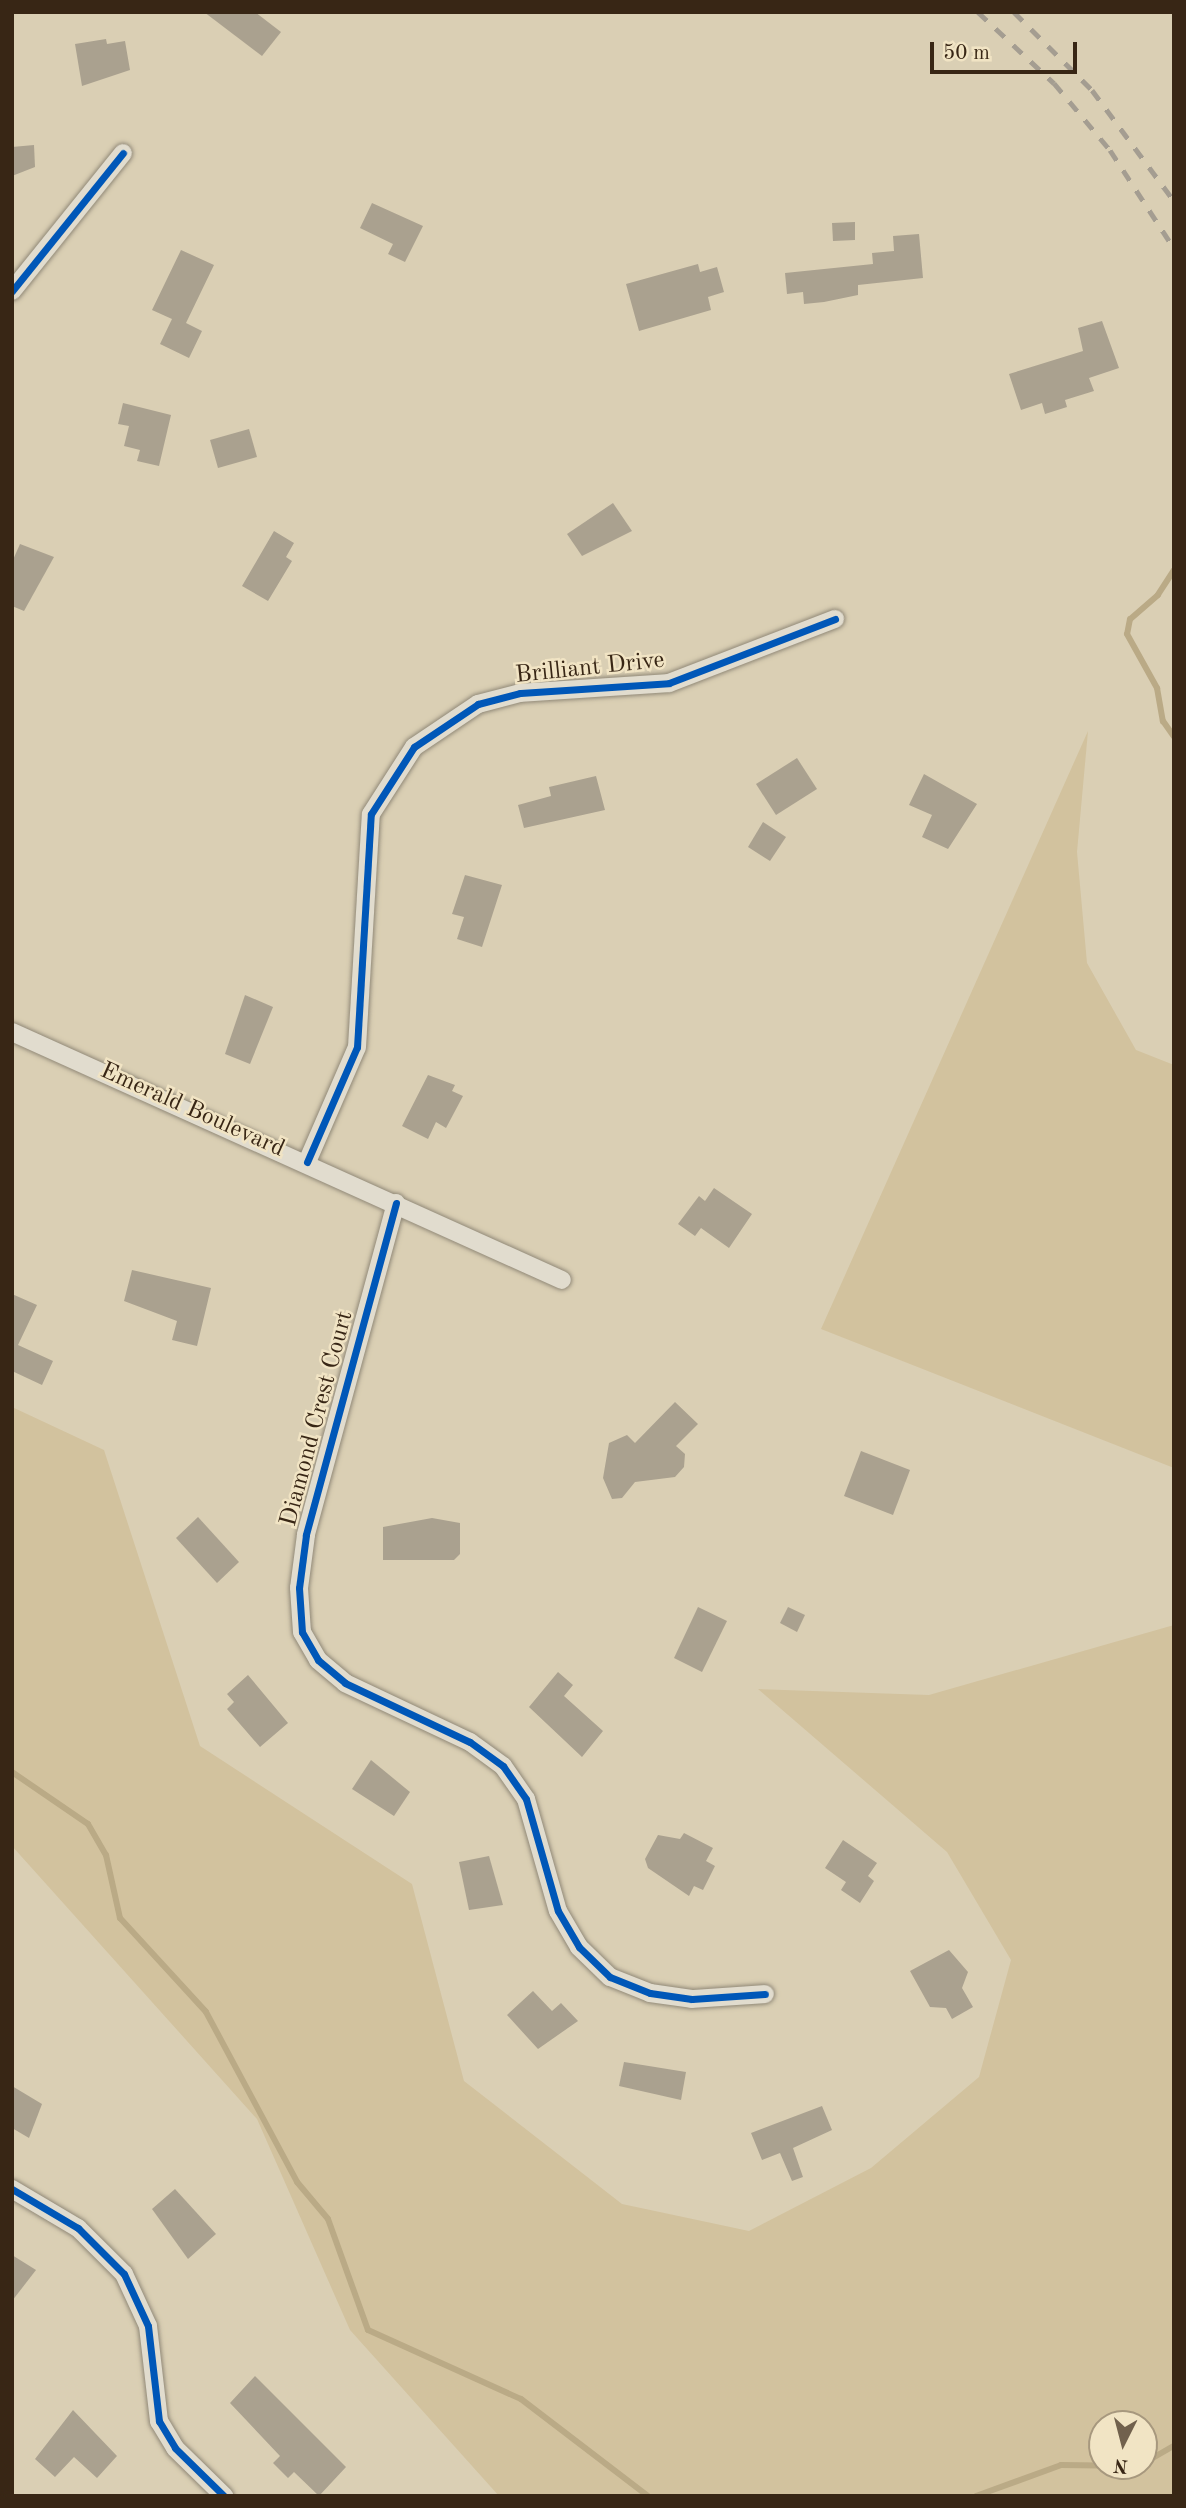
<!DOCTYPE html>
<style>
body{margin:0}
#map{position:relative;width:1186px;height:2508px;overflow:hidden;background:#dacfb4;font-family:"Old Standard TT",serif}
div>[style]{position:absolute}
.green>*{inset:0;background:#d2c29e}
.stream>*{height:6px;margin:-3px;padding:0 3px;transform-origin:3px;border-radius:3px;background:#baaa86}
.building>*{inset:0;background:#aaa18f}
.roads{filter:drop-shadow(0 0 2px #918978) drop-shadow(0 0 2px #918978)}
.street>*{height:18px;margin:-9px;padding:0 9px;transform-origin:9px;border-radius:9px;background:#e1dcce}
.rail>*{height:5px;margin-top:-2.5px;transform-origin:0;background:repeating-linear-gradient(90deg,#a49d91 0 12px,transparent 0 24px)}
.cycleway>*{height:7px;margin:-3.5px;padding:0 3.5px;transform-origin:3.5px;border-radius:3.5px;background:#0057b8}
span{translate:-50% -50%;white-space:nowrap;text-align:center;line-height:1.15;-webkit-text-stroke:5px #f1e4c4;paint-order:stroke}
.street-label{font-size:24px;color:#382615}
.frame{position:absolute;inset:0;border:14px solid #382615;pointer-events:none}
.north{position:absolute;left:1088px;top:2410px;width:70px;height:70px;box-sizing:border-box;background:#f1e4c4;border:2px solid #a7987e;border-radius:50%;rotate:186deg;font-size:19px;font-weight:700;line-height:28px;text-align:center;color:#382615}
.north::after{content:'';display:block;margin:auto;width:24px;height:32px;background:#71614d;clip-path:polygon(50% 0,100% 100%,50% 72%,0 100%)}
.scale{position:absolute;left:930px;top:42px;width:147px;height:32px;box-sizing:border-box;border:4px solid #382615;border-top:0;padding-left:9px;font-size:21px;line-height:24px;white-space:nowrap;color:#382615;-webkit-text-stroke:5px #f1e4c4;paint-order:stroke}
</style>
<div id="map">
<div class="green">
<div style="clip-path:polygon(1088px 731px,1077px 852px,1087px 963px,1136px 1050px,1174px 1065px,1174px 1468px,821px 1329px)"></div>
<div style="clip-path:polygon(evenodd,12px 1407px,104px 1450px,200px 1746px,412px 1884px,464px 2081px,622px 2204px,749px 2231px,871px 2168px,979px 2077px,1011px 1960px,947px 1852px,758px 1689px,929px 1695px,1174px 1625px,1174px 2496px,499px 2496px,350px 2330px,257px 2119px,12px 1846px,12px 1407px,1102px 2424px,1144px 2424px,1144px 2466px,1102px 2466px,1102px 2424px)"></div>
</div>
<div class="stream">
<div style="left:1174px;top:570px;width:30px;rotate:123deg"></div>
<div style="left:1158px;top:595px;width:37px;rotate:139deg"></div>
<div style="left:1130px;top:619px;width:15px;rotate:101deg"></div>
<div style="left:1127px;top:634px;width:62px;rotate:60.9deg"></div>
<div style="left:1157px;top:688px;width:34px;rotate:80deg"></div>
<div style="left:1163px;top:721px;width:19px;rotate:55deg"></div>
<div style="left:12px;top:1772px;width:92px;rotate:34.4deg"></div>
<div style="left:88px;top:1824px;width:36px;rotate:60deg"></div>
<div style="left:106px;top:1855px;width:65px;rotate:77.5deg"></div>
<div style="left:120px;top:1918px;width:127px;rotate:47.5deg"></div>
<div style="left:206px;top:2012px;width:193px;rotate:61.8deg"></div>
<div style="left:297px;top:2182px;width:48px;rotate:50deg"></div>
<div style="left:328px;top:2219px;width:118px;rotate:70.2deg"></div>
<div style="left:368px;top:2330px;width:168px;rotate:24.3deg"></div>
<div style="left:521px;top:2399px;width:160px;rotate:37.4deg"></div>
<div style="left:1144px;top:2463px;width:34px;rotate:-30deg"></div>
<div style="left:976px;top:2496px;width:90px;rotate:-20deg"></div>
<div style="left:1061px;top:2465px;width:77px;rotate:0.7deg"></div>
</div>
<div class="building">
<div style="clip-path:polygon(204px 12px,255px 12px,281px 32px,262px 56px)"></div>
<div style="clip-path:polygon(106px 39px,107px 44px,125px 41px,130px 70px,82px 86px,75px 44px)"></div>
<div style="clip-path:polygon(34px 145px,35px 167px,12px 176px,12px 147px)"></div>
<div style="clip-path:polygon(372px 203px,423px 226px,405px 262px,388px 254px,393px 244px,360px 228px)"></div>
<div style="clip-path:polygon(855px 222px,855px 240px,833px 241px,832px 223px)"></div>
<div style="clip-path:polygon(919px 234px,923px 278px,858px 285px,858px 295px,824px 302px,804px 304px,803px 292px,787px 294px,785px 273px,873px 264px,872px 253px,894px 251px,893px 236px)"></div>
<div style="clip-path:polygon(181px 250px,214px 265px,186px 323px,202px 331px,189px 358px,160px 344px,172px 319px,152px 310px)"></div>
<div style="clip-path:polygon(698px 264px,700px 272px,717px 267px,724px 292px,708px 297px,711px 310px,639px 331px,626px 284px)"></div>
<div style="clip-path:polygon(1102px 321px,1119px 368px,1089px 378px,1094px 391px,1065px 400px,1067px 407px,1045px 414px,1042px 403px,1021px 410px,1009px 374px,1083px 351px,1078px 328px)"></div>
<div style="clip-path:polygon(123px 403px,171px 415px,159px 466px,137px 461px,140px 450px,124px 446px,129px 426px,118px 424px)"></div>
<div style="clip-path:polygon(249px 429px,257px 457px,218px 468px,210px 440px)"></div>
<div style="clip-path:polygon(613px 503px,632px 531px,582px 556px,567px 534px)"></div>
<div style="clip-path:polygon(274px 531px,294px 543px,286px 557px,292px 561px,268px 601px,242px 586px)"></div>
<div style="clip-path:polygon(20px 544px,54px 557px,24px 611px,12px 606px,12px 562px)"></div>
<div style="clip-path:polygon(797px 758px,817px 789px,776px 815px,756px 784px)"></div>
<div style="clip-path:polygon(924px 774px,977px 804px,948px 849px,922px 837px,932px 815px,909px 805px)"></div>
<div style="clip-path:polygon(596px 776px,605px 810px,524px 828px,518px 805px,551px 796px,549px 787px)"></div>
<div style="clip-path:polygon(763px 822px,786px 837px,770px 861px,748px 847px)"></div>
<div style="clip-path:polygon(465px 875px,502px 885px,482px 947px,457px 939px,464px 917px,452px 914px)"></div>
<div style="clip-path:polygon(245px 995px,273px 1007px,250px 1064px,225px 1054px)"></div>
<div style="clip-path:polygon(428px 1075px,455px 1085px,452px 1091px,463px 1096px,446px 1128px,436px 1122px,428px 1139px,402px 1126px)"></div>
<div style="clip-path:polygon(714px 1188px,752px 1214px,729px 1248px,701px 1228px,695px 1236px,678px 1224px,699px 1196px,705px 1201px)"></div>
<div style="clip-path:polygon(132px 1270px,211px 1288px,197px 1346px,172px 1340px,177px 1321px,124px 1301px)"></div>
<div style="clip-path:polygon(12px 1294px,37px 1305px,18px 1345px,53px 1361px,42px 1385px,12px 1371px)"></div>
<div style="clip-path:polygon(675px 1402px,698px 1424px,676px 1446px,685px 1454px,684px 1467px,675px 1477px,635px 1482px,622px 1498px,612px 1499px,603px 1478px,609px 1443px,627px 1435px,635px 1443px)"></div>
<div style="clip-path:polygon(861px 1451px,910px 1470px,893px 1515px,844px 1496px)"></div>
<div style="clip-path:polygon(198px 1517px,239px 1562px,217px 1583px,176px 1538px)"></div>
<div style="clip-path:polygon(432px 1518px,460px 1523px,460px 1554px,454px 1560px,383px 1560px,383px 1527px)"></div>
<div style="clip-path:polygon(698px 1607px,727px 1621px,702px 1672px,674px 1658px)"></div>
<div style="clip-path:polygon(788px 1607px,805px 1615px,797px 1632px,780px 1623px)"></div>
<div style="clip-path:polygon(558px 1672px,573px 1685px,564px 1696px,603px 1731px,582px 1757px,529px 1707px)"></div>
<div style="clip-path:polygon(248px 1675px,288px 1723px,260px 1747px,227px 1709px,234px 1702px,227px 1694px)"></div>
<div style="clip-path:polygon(371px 1760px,410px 1792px,394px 1816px,352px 1789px)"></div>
<div style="clip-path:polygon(684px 1833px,713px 1848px,706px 1861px,715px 1866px,703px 1890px,694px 1886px,689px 1896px,648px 1868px,645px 1859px,658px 1835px,680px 1839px)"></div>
<div style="clip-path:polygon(843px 1840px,877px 1863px,868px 1876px,874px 1881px,860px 1903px,841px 1890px,846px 1882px,825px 1868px)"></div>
<div style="clip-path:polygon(489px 1856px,503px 1905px,469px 1910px,459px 1862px)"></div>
<div style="clip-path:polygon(949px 1950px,968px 1972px,962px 1988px,973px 2007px,952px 2019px,946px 2008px,930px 2007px,910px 1971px)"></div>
<div style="clip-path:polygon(533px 1991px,552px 2011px,561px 2003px,578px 2021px,538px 2049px,507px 2015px)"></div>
<div style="clip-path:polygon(624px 2062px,686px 2072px,681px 2100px,619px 2086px)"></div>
<div style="clip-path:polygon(12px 2086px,42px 2104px,29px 2138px,12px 2128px)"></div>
<div style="clip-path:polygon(822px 2106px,832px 2130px,793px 2148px,803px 2177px,792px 2181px,780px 2153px,762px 2160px,751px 2133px)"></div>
<div style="clip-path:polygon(175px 2189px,216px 2234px,188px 2259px,152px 2209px)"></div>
<div style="clip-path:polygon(12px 2255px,36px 2270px,12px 2301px)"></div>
<div style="clip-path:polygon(255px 2376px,346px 2467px,319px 2496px,294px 2472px,288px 2478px,273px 2463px,280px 2456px,230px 2403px)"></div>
<div style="clip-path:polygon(73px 2410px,117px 2456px,97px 2478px,74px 2457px,55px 2477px,35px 2459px)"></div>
</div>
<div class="roads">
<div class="street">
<div style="left:12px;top:291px;width:177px;rotate:-51.2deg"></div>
<div style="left:12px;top:1032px;width:603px;rotate:24.27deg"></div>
<div style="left:307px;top:1162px;width:125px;rotate:-66.5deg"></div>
<div style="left:357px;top:1047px;width:233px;rotate:-86.6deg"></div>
<div style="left:371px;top:814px;width:80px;rotate:-57.3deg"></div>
<div style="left:414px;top:747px;width:77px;rotate:-33.9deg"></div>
<div style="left:478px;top:704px;width:43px;rotate:-14.7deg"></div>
<div style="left:520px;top:693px;width:149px;rotate:-3.8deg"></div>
<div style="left:669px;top:683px;width:178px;rotate:-21.1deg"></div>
<div style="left:396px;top:1203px;width:344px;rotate:105.2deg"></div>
<div style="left:306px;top:1535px;width:53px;rotate:97.5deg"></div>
<div style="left:299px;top:1588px;width:44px;rotate:86.1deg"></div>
<div style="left:302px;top:1632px;width:32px;rotate:60deg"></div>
<div style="left:318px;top:1660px;width:35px;rotate:40deg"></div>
<div style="left:345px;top:1683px;width:138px;rotate:25.3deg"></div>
<div style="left:470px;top:1742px;width:41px;rotate:36deg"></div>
<div style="left:503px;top:1766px;width:40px;rotate:55.1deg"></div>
<div style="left:526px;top:1799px;width:116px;rotate:74.1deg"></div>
<div style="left:558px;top:1911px;width:42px;rotate:59.7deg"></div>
<div style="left:579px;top:1947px;width:43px;rotate:44.1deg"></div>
<div style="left:610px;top:1977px;width:43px;rotate:21.8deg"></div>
<div style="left:650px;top:1993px;width:42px;rotate:8.1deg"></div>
<div style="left:692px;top:1999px;width:73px;rotate:-3.9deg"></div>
<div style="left:12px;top:2189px;width:77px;rotate:30.6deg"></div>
<div style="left:78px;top:2228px;width:65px;rotate:45deg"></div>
<div style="left:124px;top:2274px;width:57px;rotate:65.2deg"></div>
<div style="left:148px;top:2326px;width:96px;rotate:83.4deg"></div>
<div style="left:159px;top:2421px;width:31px;rotate:59deg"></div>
<div style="left:175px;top:2448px;width:69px;rotate:44.4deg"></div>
</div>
</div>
<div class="rail">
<div style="left:978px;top:12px;width:104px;rotate:43.1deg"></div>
<div style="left:1054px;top:83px;width:87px;rotate:50.1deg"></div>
<div style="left:1110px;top:150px;width:117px;rotate:56.9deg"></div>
<div style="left:1014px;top:12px;width:110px;rotate:45deg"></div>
<div style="left:1092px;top:90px;width:138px;rotate:53.5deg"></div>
</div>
<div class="cycleway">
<div style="left:12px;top:291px;width:177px;rotate:-51.2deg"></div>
<div style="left:307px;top:1162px;width:125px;rotate:-66.5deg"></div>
<div style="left:357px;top:1047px;width:233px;rotate:-86.6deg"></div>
<div style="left:371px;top:814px;width:80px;rotate:-57.3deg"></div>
<div style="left:414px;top:747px;width:77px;rotate:-33.9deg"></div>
<div style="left:478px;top:704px;width:43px;rotate:-14.7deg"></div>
<div style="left:520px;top:693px;width:149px;rotate:-3.8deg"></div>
<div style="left:669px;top:683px;width:178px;rotate:-21.1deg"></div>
<div style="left:396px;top:1203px;width:344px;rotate:105.2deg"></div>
<div style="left:306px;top:1535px;width:53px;rotate:97.5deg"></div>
<div style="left:299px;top:1588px;width:44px;rotate:86.1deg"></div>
<div style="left:302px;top:1632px;width:32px;rotate:60deg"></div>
<div style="left:318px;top:1660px;width:35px;rotate:40deg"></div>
<div style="left:345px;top:1683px;width:138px;rotate:25.3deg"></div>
<div style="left:470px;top:1742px;width:41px;rotate:36deg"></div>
<div style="left:503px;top:1766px;width:40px;rotate:55.1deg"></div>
<div style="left:526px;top:1799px;width:116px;rotate:74.1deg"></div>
<div style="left:558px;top:1911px;width:42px;rotate:59.7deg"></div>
<div style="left:579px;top:1947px;width:43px;rotate:44.1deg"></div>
<div style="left:610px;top:1977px;width:43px;rotate:21.8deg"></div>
<div style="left:650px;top:1993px;width:42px;rotate:8.1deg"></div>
<div style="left:692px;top:1999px;width:73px;rotate:-3.9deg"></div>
<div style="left:12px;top:2189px;width:77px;rotate:30.6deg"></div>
<div style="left:78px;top:2228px;width:65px;rotate:45deg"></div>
<div style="left:124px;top:2274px;width:57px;rotate:65.2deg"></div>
<div style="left:148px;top:2326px;width:96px;rotate:83.4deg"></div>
<div style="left:159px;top:2421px;width:31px;rotate:59deg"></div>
<div style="left:175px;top:2448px;width:69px;rotate:44.4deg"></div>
</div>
<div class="street-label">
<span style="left:590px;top:669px;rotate:-6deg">Brilliant Drive</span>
<span style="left:192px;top:1111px;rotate:24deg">Emerald Boulevard</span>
<span style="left:318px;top:1419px;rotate:-75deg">Diamond Crest Court</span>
</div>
<div class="frame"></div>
<div class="north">N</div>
<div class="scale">50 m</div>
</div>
